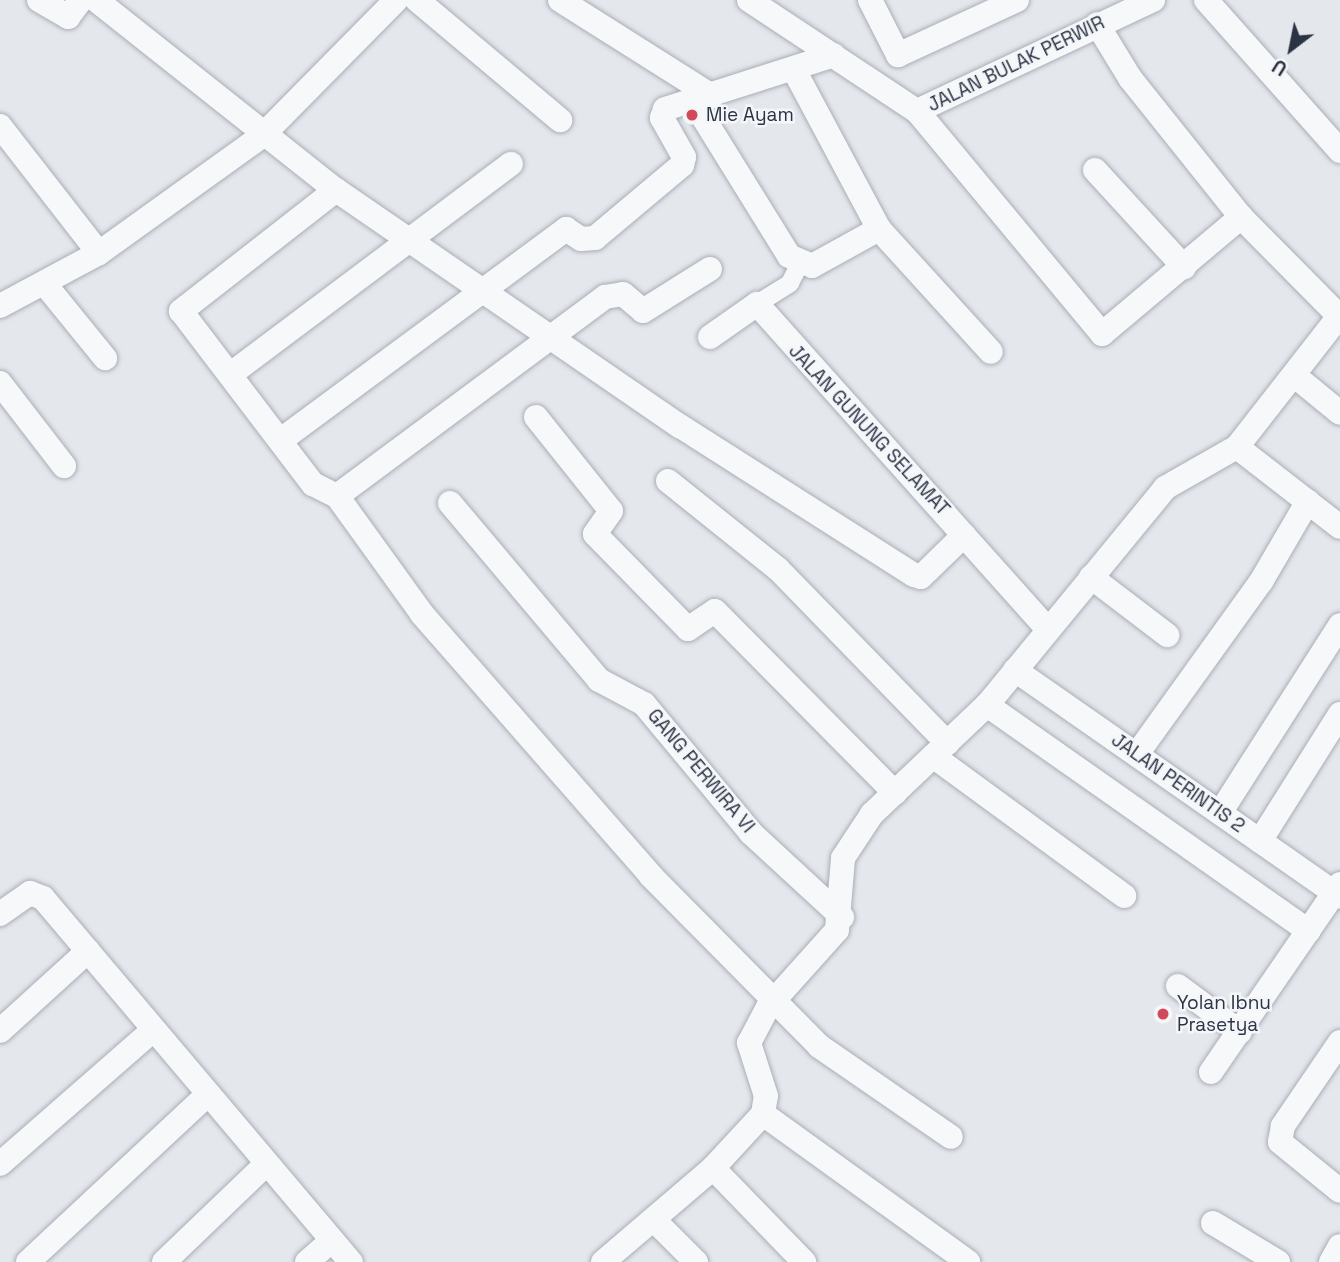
<!DOCTYPE html>
<style>
body{margin:0}
#map{position:relative;width:1340px;height:1262px;overflow:hidden;background:#e4e7ec;font-family:"Space Grotesk",sans-serif}
div>[style]{position:absolute}
.roads{filter:drop-shadow(0 0 2px #a9aeb7) drop-shadow(0 0 2px #a9aeb7)}
.pedestrian>*{height:18px;margin:-9px;padding:0 9px;transform-origin:9px;border-radius:9px;background:#f7f8fa}
.minor>*{height:24px;margin:-12px;padding:0 12px;transform-origin:12px;border-radius:12px;background:#f7f8fa}
.dots>*{width:19px;height:19px;translate:-50% -50%;box-sizing:border-box;border:4px solid #f4f6f9;border-radius:50%}
span{translate:-50% -50%;white-space:nowrap;text-align:center;line-height:1.15;-webkit-text-stroke:5px #f4f6f9;paint-order:stroke}
.street-label{font-size:19px;color:#2b3445}
.poi-label{font-size:19px;color:#2b3445}
.left{translate:0 -50%;text-align:left}
.north{position:absolute;left:1256px;top:14px;width:70px;height:70px;-webkit-text-stroke:5px #f4f6f9;paint-order:stroke;rotate:212deg;font-size:19px;font-weight:700;line-height:28px;text-align:center;color:#2b3445}
.north::after{content:'';display:block;margin:auto;width:24px;height:32px;background:#2b3445;clip-path:polygon(50% 0,100% 100%,50% 72%,0 100%)}
</style>
<div id="map">
<div class="roads">
<div class="pedestrian">
<div style="left:757px;top:304px;width:39px;rotate:-32deg"></div>
<div style="left:790px;top:283px;width:20px;rotate:-63deg"></div>
</div>
<div class="minor">
<div style="left:39px;top:0;width:34px;rotate:30deg"></div>
<div style="left:68px;top:17px;width:21px;rotate:-53deg"></div>
<div style="left:96px;top:0;width:306px;rotate:38.4deg"></div>
<div style="left:336px;top:190px;width:417px;rotate:34.5deg"></div>
<div style="left:680px;top:426px;width:277px;rotate:32.5deg"></div>
<div style="left:914px;top:575px;width:7px;rotate:16deg"></div>
<div style="left:921px;top:577px;width:60px;rotate:-44.3deg"></div>
<div style="left:417px;top:0;width:187px;rotate:40deg"></div>
<div style="left:560px;top:0;width:180px;rotate:32.3deg"></div>
<div style="left:749px;top:0;width:201px;rotate:33.5deg"></div>
<div style="left:917px;top:111px;width:290px;rotate:50.3deg"></div>
<div style="left:1102px;top:334px;width:182px;rotate:-40.1deg"></div>
<div style="left:1241px;top:217px;width:178px;rotate:-128.6deg"></div>
<div style="left:1130px;top:78px;width:63px;rotate:-121.4deg"></div>
<div style="left:870px;top:0;width:62px;rotate:63deg"></div>
<div style="left:898px;top:55px;width:131px;rotate:-24.8deg"></div>
<div style="left:1206px;top:0;width:202px;rotate:48.4deg"></div>
<div style="left:693px;top:101px;width:182px;rotate:58.2deg"></div>
<div style="left:789px;top:256px;width:25px;rotate:23deg"></div>
<div style="left:812px;top:266px;width:77px;rotate:-28.9deg"></div>
<div style="left:879px;top:229px;width:178px;rotate:-118.1deg"></div>
<div style="left:917px;top:111px;width:261px;rotate:-25.2deg"></div>
<div style="left:0;top:126px;width:161px;rotate:52.1deg"></div>
<div style="left:1095px;top:170px;width:132px;rotate:47.5deg"></div>
<div style="left:336px;top:190px;width:197px;rotate:142deg"></div>
<div style="left:181px;top:311px;width:218px;rotate:52.7deg"></div>
<div style="left:313px;top:484px;width:27px;rotate:27deg"></div>
<div style="left:337px;top:496px;width:145px;rotate:54.2deg"></div>
<div style="left:422px;top:614px;width:348px;rotate:48.8deg"></div>
<div style="left:651px;top:876px;width:239px;rotate:45.3deg"></div>
<div style="left:819px;top:1046px;width:160px;rotate:34.6deg"></div>
<div style="left:1241px;top:217px;width:141px;rotate:45.3deg"></div>
<div style="left:879px;top:229px;width:166px;rotate:47.7deg"></div>
<div style="left:44px;top:283px;width:97px;rotate:50.9deg"></div>
<div style="left:0;top:306px;width:112px;rotate:-28.2deg"></div>
<div style="left:99px;top:253px;width:201px;rotate:-35.7deg"></div>
<div style="left:262px;top:136px;width:191px;rotate:-45.4deg"></div>
<div style="left:710px;top:337px;width:57px;rotate:-35.1deg"></div>
<div style="left:757px;top:304px;width:436px;rotate:48.2deg"></div>
<div style="left:231px;top:374px;width:350px;rotate:-36.9deg"></div>
<div style="left:1295px;top:376px;width:58px;rotate:39.4deg"></div>
<div style="left:0;top:383px;width:105px;rotate:52.4deg"></div>
<div style="left:536px;top:417px;width:120px;rotate:51.4deg"></div>
<div style="left:611px;top:511px;width:28px;rotate:125deg"></div>
<div style="left:595px;top:534px;width:133px;rotate:45.6deg"></div>
<div style="left:688px;top:629px;width:32px;rotate:-34deg"></div>
<div style="left:715px;top:611px;width:256px;rotate:45.3deg"></div>
<div style="left:281px;top:440px;width:355px;rotate:-36.5deg"></div>
<div style="left:566px;top:229px;width:18px;rotate:34deg"></div>
<div style="left:581px;top:239px;width:14px;rotate:-4deg"></div>
<div style="left:595px;top:238px;width:114px;rotate:-40deg"></div>
<div style="left:682px;top:165px;width:8px;rotate:-76deg"></div>
<div style="left:684px;top:157px;width:45px;rotate:-119.4deg"></div>
<div style="left:662px;top:118px;width:9px;rotate:-72deg"></div>
<div style="left:665px;top:109px;width:177px;rotate:-17.7deg"></div>
<div style="left:1237px;top:447px;width:130px;rotate:37.8deg"></div>
<div style="left:668px;top:481px;width:141px;rotate:38.7deg"></div>
<div style="left:778px;top:569px;width:243px;rotate:45.8deg"></div>
<div style="left:337px;top:496px;width:334px;rotate:-36.6deg"></div>
<div style="left:605px;top:297px;width:18px;rotate:-9deg"></div>
<div style="left:623px;top:294px;width:26px;rotate:40deg"></div>
<div style="left:643px;top:311px;width:79px;rotate:-32.1deg"></div>
<div style="left:450px;top:503px;width:231px;rotate:49.9deg"></div>
<div style="left:599px;top:680px;width:51px;rotate:28.1deg"></div>
<div style="left:644px;top:704px;width:168px;rotate:50.3deg"></div>
<div style="left:751px;top:833px;width:124px;rotate:42.7deg"></div>
<div style="left:1091px;top:577px;width:96px;rotate:37.3deg"></div>
<div style="left:1015px;top:670px;width:396px;rotate:34.9deg"></div>
<div style="left:987px;top:705px;width:393px;rotate:35.1deg"></div>
<div style="left:1137px;top:754px;width:214px;rotate:-54.3deg"></div>
<div style="left:1262px;top:580px;width:91px;rotate:-59.8deg"></div>
<div style="left:933px;top:756px;width:237px;rotate:36.2deg"></div>
<div style="left:1220px;top:813px;width:223px;rotate:-57.4deg"></div>
<div style="left:1260px;top:841px;width:150px;rotate:-57.8deg"></div>
<div style="left:0;top:914px;width:37px;rotate:-35deg"></div>
<div style="left:30px;top:893px;width:14px;rotate:21deg"></div>
<div style="left:43px;top:898px;width:477px;rotate:49.8deg"></div>
<div style="left:1178px;top:986px;width:77px;rotate:36.6deg"></div>
<div style="left:0;top:1031px;width:119px;rotate:-42.3deg"></div>
<div style="left:1340px;top:1042px;width:102px;rotate:124.2deg"></div>
<div style="left:1283px;top:1126px;width:16px;rotate:101deg"></div>
<div style="left:1280px;top:1142px;width:77px;rotate:39.2deg"></div>
<div style="left:1211px;top:1072px;width:228px;rotate:-55.5deg"></div>
<div style="left:763px;top:1114px;width:253px;rotate:35.8deg"></div>
<div style="left:0;top:1164px;width:202px;rotate:-41.2deg"></div>
<div style="left:713px;top:1168px;width:131px;rotate:45.9deg"></div>
<div style="left:655px;top:1221px;width:58px;rotate:45deg"></div>
<div style="left:1213px;top:1223px;width:76px;rotate:31deg"></div>
<div style="left:28px;top:1262px;width:243px;rotate:-43deg"></div>
<div style="left:164px;top:1262px;width:140px;rotate:-43.8deg"></div>
<div style="left:307px;top:1262px;width:32px;rotate:-41deg"></div>
<div style="left:603px;top:1262px;width:145px;rotate:-40.5deg"></div>
<div style="left:713px;top:1168px;width:74px;rotate:-47.2deg"></div>
<div style="left:763px;top:1114px;width:18px;rotate:-81deg"></div>
<div style="left:766px;top:1096px;width:56px;rotate:-107.8deg"></div>
<div style="left:749px;top:1043px;width:41px;rotate:-62.2deg"></div>
<div style="left:768px;top:1007px;width:103px;rotate:-48.1deg"></div>
<div style="left:837px;top:930px;width:72px;rotate:-85.2deg"></div>
<div style="left:843px;top:858px;width:53px;rotate:-56.6deg"></div>
<div style="left:872px;top:814px;width:158px;rotate:-43.5deg"></div>
<div style="left:987px;top:705px;width:281px;rotate:-50.6deg"></div>
<div style="left:1165px;top:488px;width:83px;rotate:-29.7deg"></div>
<div style="left:1237px;top:447px;width:167px;rotate:-52deg"></div>
<div style="left:1331px;top:1262px;width:18px;rotate:-61deg"></div>
</div>
</div>
<div class="dots">
<div style="left:692px;top:115px;background:#d1495b"></div>
<div style="left:1163px;top:1014px;background:#d1495b"></div>
</div>
<div class="street-label">
<span style="left:1016px;top:64px;rotate:-26deg">JALAN BULAK PERWIR</span>
<span style="left:869px;top:430px;rotate:47deg">JALAN GUNUNG SELAMAT</span>
<span style="left:701px;top:771px;rotate:50deg">GANG PERWIRA VI</span>
<span style="left:1178px;top:783px;rotate:35deg">JALAN PERINTIS 2</span>
</div>
<div class="poi-label">
<span class="left" style="left:706px;top:115px">Mie Ayam</span>
<span class="left" style="left:1177px;top:1014px">Yolan Ibnu<br>Prasetya</span>
</div>
<div class="north">U</div>
</div>
